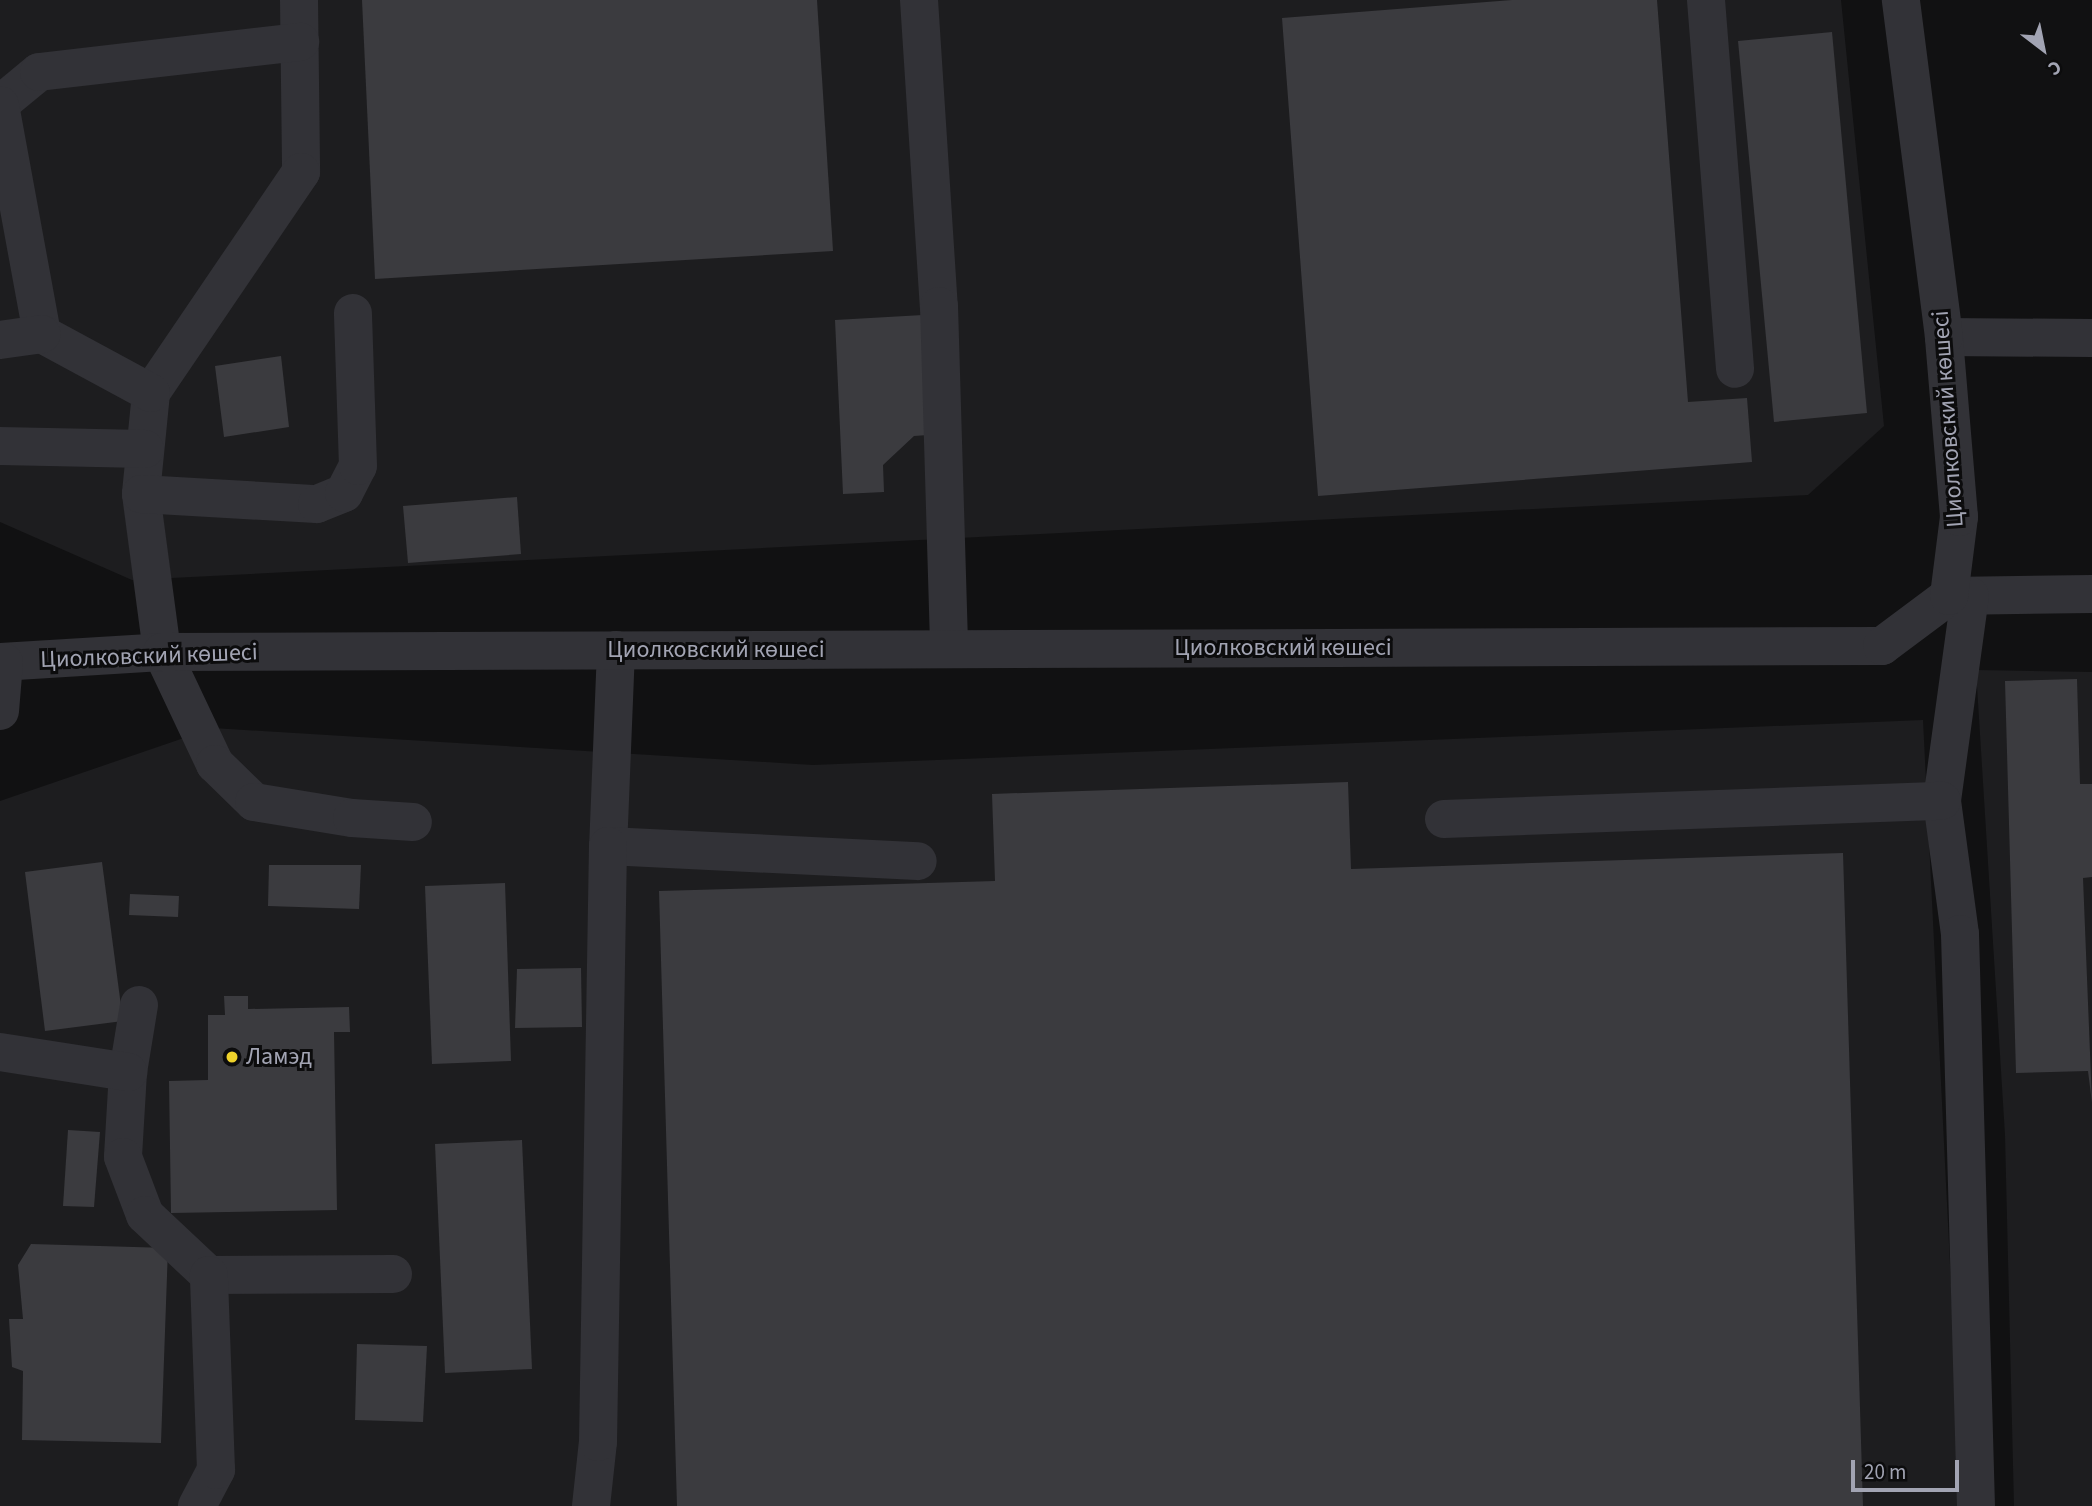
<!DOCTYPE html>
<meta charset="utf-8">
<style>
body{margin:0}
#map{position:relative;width:2092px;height:1506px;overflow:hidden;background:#111112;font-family:"Source Sans 3",sans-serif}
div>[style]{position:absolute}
.built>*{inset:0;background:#1d1d1f}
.building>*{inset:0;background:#3b3b3f}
.minor>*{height:38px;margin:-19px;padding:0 19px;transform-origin:19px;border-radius:19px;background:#323237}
.dots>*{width:19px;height:19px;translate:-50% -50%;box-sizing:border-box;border:4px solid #0c0c0d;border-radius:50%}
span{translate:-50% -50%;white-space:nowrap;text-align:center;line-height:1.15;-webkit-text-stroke:6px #0c0c0d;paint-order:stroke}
.street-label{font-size:24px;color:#a2a4b3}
.poi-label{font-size:24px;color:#a2a4b3}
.left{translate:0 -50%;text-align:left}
.north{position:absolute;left:2008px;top:14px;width:70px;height:70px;-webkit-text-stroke:5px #0c0c0d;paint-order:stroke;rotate:148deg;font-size:19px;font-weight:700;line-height:28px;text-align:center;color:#a2a4b3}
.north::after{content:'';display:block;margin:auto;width:24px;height:32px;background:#a2a4b3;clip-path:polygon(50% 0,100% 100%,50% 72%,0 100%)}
.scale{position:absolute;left:1851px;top:1460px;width:108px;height:32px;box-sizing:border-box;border:4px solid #a2a4b3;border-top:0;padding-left:9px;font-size:21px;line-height:24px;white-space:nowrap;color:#a2a4b3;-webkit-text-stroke:5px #0c0c0d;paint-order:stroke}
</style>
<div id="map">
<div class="built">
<div style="clip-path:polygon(0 0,1841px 0,1884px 426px,1808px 495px,132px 580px,0 522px)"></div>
<div style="clip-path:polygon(1976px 670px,2092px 672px,2092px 1506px,2014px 1506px,2005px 1135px)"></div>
<div style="clip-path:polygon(1923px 720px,1962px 1506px,0 1506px,0 801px,213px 728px,813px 765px)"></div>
</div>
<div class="building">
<div style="clip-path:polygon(362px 0,817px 0,833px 251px,375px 279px)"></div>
<div style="clip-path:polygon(1512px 0,1657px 0,1688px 402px,1747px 398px,1752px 462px,1318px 496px,1282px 18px)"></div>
<div style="clip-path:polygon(1832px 32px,1867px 413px,1774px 422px,1738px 41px)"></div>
<div style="clip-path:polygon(923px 315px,928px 435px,914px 436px,883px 465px,884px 492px,843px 494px,835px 320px)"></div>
<div style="clip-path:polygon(281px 356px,289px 427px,224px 437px,215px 366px)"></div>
<div style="clip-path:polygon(517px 497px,521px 554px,408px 563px,403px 506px)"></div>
<div style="clip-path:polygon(2077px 679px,2080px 784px,2092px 784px,2092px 877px,2083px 878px,2092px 1103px,2088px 1071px,2016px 1073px,2005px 681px)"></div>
<div style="clip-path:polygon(1348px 782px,1351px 869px,1843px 853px,1863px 1506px,677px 1506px,659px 891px,995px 881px,992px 794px)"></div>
<div style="clip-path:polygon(102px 862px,123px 1021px,45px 1031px,25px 872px)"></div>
<div style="clip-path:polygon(269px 865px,361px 865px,359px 909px,268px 906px)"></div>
<div style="clip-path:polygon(505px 883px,511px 1061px,432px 1064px,425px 886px)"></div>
<div style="clip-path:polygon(130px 894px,179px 896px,178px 917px,129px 915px)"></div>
<div style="clip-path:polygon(581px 968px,582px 1027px,515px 1028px,517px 969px)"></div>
<div style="clip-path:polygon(224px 996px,248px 996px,248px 1009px,349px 1007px,350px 1032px,334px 1032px,337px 1210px,171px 1213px,169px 1081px,208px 1080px,208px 1015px,225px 1015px)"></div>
<div style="clip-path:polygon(68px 1130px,100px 1132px,94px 1207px,63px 1206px)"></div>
<div style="clip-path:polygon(522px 1140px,532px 1369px,445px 1373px,435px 1144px)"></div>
<div style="clip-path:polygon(31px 1244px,168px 1248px,161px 1443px,22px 1440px,23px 1371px,12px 1367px,9px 1319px,23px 1319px,18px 1265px)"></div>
<div style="clip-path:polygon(357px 1344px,427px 1346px,423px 1422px,355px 1420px)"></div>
</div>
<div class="minor">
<div style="left:299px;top:0;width:172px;rotate:89.3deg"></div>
<div style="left:301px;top:172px;width:267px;rotate:124.2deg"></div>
<div style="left:151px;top:393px;width:101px;rotate:95.7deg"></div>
<div style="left:141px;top:494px;width:159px;rotate:82.4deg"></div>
<div style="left:162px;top:652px;width:124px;rotate:64.7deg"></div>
<div style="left:215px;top:764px;width:54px;rotate:44.3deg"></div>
<div style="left:254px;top:802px;width:99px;rotate:9.3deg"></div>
<div style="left:352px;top:818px;width:61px;rotate:3.8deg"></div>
<div style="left:919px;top:0;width:307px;rotate:86.3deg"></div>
<div style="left:939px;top:306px;width:343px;rotate:88.3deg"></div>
<div style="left:1706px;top:0;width:370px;rotate:85.5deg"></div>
<div style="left:0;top:104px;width:50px;rotate:-39.4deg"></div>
<div style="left:39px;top:72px;width:263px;rotate:-6.6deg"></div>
<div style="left:0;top:105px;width:233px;rotate:79.6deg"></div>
<div style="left:42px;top:334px;width:124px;rotate:28.4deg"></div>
<div style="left:1944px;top:337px;width:148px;rotate:0.4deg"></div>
<div style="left:0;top:340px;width:42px;rotate:-8.1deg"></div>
<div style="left:0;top:446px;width:145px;rotate:1.2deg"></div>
<div style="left:141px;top:494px;width:176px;rotate:3.3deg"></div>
<div style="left:317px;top:504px;width:29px;rotate:-22deg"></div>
<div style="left:344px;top:493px;width:30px;rotate:-63deg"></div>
<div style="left:358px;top:466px;width:153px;rotate:-91.9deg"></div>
<div style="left:1949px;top:596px;width:143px;rotate:-0.8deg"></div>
<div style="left:1970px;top:596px;width:207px;rotate:97.8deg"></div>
<div style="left:1942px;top:801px;width:134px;rotate:82.3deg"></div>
<div style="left:1960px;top:934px;width:572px;rotate:88.4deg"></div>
<div style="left:616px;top:650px;width:196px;rotate:92.3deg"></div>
<div style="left:608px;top:846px;width:310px;rotate:2.8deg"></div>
<div style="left:0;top:662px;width:162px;rotate:-3.5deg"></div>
<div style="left:162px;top:652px;width:1720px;rotate:-0.2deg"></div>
<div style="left:1882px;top:646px;width:84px;rotate:-36.7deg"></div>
<div style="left:1949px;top:596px;width:80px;rotate:-82.8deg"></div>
<div style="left:1959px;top:517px;width:181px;rotate:-94.8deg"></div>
<div style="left:1944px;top:337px;width:340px;rotate:-97.3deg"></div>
<div style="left:0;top:711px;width:49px;rotate:-85.3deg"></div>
<div style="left:1444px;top:819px;width:498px;rotate:-2.1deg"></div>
<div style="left:139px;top:1005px;width:68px;rotate:99.3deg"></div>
<div style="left:128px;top:1072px;width:85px;rotate:93.4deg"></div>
<div style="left:123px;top:1157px;width:62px;rotate:69.2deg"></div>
<div style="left:145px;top:1215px;width:88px;rotate:43.2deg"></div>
<div style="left:209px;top:1275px;width:184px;rotate:-0.3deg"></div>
<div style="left:0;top:1052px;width:130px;rotate:8.9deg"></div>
<div style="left:197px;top:1506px;width:41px;rotate:-62.2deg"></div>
<div style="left:216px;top:1470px;width:195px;rotate:-92.1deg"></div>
<div style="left:591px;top:1506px;width:64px;rotate:-83.8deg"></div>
<div style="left:598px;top:1442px;width:596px;rotate:-89.04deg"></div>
</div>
<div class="dots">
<div style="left:232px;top:1057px;background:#efd22b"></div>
</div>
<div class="street-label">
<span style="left:1948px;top:419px;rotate:-94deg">Циолковский көшесі</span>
<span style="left:1283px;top:648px">Циолковский көшесі</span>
<span style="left:716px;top:650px">Циолковский көшесі</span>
<span style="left:149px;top:656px;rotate:-2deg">Циолковский көшесі</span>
</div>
<div class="poi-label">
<span class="left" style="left:246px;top:1057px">Ламэд</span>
</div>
<div class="north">С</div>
<div class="scale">20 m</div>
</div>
